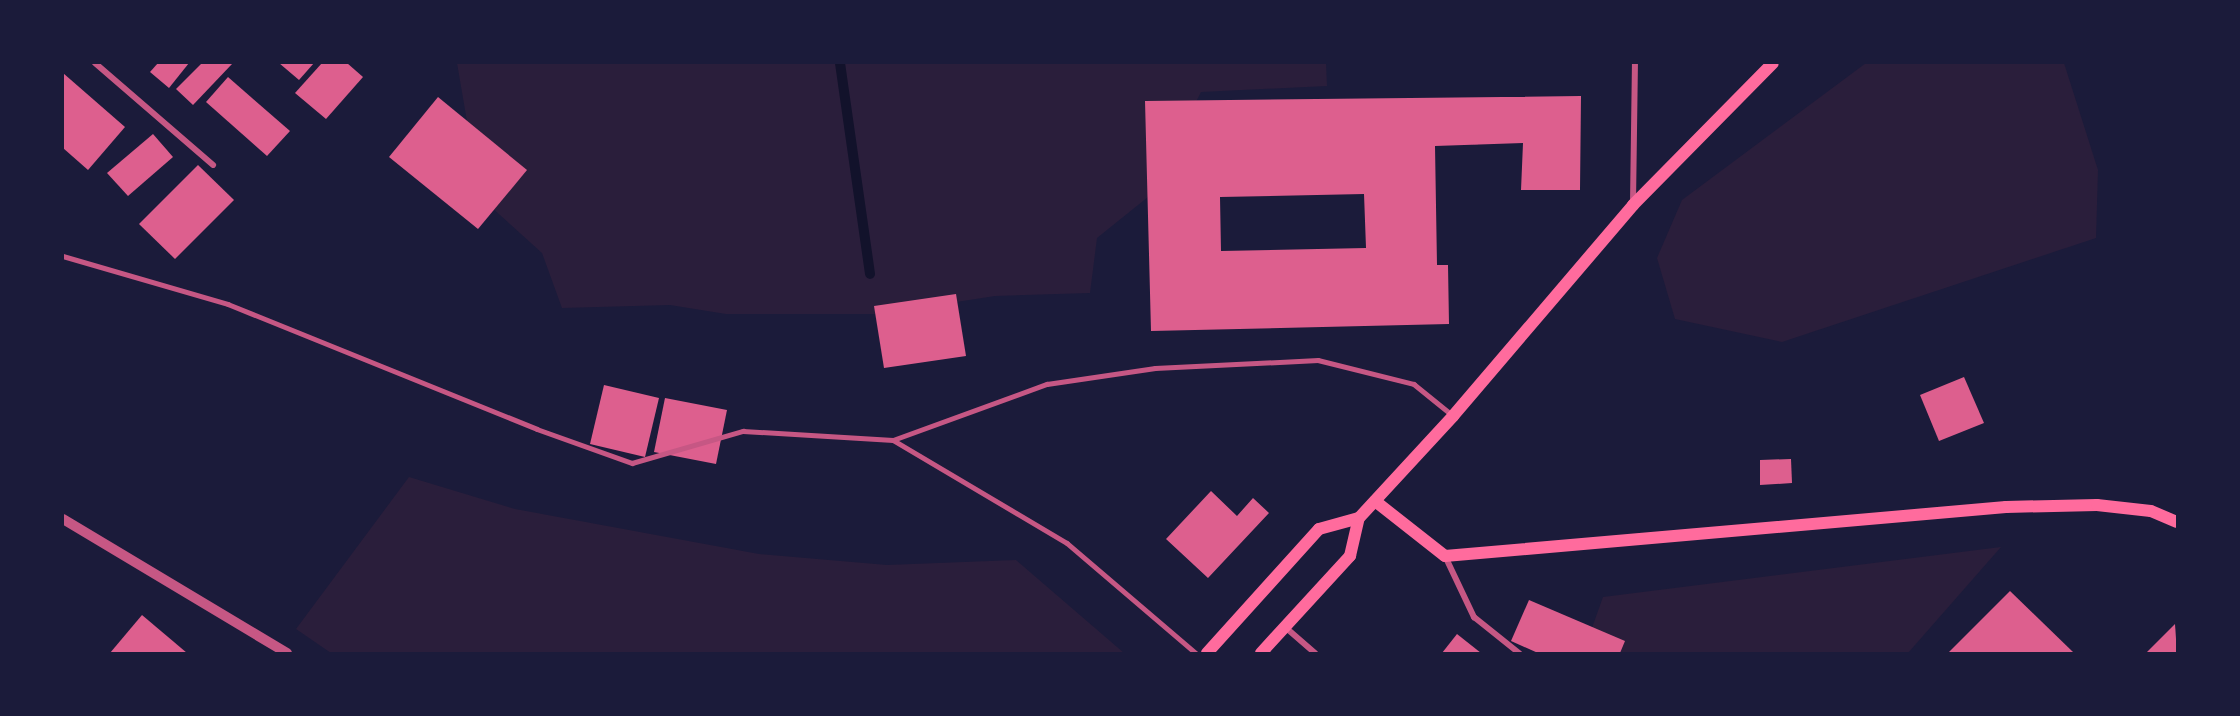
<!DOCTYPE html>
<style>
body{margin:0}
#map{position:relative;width:2240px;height:716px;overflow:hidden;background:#1b1b3a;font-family:Rubik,sans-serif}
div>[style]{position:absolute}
.green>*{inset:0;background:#2a1e3b}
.stream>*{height:10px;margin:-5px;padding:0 5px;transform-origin:5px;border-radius:5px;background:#12122b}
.building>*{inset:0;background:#dd5f8e}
.service>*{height:4.5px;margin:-2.25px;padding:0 2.25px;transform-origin:2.25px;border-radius:2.25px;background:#c65784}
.minor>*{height:6px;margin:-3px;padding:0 3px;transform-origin:3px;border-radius:3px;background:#c65784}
.tertiary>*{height:10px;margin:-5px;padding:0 5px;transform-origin:5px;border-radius:5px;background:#c65784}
.secondary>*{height:12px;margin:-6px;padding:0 6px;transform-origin:6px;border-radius:6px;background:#ff6b9d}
span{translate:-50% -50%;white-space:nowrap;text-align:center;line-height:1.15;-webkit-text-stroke:6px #1b1b3a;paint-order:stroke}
.frame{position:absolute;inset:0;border:64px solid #1b1b3a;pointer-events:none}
</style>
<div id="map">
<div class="green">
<div style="clip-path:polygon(457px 63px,1326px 63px,1327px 86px,1201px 92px,1148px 197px,1097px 238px,1090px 293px,995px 296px,879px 314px,726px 314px,670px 305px,562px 308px,542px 253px,480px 197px)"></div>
<div style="clip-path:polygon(1866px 63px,2064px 63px,2098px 170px,2096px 238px,1782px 342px,1675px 319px,1657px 258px,1682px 200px)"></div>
<div style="clip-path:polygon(409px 477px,515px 509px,759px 554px,887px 565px,1016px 560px,1124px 653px,331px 653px,296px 629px)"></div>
<div style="clip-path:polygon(2001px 547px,1908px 653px,1583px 653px,1603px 597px)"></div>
</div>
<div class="stream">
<div style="left:840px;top:63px;width:213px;rotate:81.9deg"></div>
</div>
<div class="building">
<div style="clip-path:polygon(158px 63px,189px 63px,169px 88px,150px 72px)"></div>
<div style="clip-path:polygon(202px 63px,232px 64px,193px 105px,176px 89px)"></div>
<div style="clip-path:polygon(279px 63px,314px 63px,299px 80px)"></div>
<div style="clip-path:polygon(322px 63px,347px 63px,363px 77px,326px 119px,295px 93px)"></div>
<div style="clip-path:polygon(63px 73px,125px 127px,88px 170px,63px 148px)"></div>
<div style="clip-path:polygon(228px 77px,290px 131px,267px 156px,206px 102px)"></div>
<div style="clip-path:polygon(evenodd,1581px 96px,1580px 190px,1521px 190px,1523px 143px,1435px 146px,1437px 265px,1448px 265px,1449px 324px,1151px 331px,1145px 101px,1581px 96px,1364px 194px,1366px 248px,1221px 251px,1220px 197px,1364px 194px)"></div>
<div style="clip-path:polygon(438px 97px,527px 170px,478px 229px,389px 157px)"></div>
<div style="clip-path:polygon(153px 134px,173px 157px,128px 196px,107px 173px)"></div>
<div style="clip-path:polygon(198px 165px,234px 200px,175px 259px,139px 224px)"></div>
<div style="clip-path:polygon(956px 294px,966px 356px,884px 368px,874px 306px)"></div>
<div style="clip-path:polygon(1964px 377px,1984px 423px,1939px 441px,1920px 395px)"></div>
<div style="clip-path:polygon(604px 385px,659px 398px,645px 457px,590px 444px)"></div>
<div style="clip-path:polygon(665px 398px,727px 410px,716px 464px,654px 452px)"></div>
<div style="clip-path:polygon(1791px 459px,1792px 483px,1760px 485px,1760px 460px)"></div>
<div style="clip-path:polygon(1211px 491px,1237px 516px,1253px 498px,1269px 513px,1208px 578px,1166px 539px)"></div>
<div style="clip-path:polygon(2010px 591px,2074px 653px,1948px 653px)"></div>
<div style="clip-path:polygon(1529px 600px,1625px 641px,1620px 653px,1538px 653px,1511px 641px)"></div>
<div style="clip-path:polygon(142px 615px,187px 653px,110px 653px)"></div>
<div style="clip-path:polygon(2175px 624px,2177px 653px,2146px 653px)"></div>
<div style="clip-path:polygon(1457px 634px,1481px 653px,1442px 653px)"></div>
</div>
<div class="service">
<div style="left:63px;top:256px;width:172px;rotate:16.2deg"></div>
<div style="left:228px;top:304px;width:333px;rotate:22deg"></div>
<div style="left:537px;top:429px;width:101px;rotate:19.7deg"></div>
<div style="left:632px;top:463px;width:116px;rotate:-16.1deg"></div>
<div style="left:743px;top:431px;width:150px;rotate:3.4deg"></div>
<div style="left:893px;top:440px;width:164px;rotate:-20deg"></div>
<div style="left:1047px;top:384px;width:109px;rotate:-8.4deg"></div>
<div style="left:1155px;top:368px;width:163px;rotate:-2.8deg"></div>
<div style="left:1318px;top:360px;width:99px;rotate:14deg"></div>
<div style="left:1414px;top:384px;width:48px;rotate:39deg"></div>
<div style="left:893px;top:440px;width:202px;rotate:30.6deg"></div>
<div style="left:1067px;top:543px;width:170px;rotate:40.5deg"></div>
</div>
<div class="minor">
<div style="left:95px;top:63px;width:156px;rotate:40.8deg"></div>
<div style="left:1633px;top:203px;width:140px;rotate:-89.2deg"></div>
<div style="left:1445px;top:556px;width:68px;rotate:64.6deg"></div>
<div style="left:1474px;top:617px;width:58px;rotate:38.7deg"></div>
<div style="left:1285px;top:627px;width:40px;rotate:41deg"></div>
</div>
<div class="tertiary">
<div style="left:63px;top:519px;width:261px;rotate:30.9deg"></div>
</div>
<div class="secondary">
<div style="left:1375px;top:501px;width:89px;rotate:38.2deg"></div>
<div style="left:1445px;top:556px;width:563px;rotate:-4.99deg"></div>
<div style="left:2006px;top:507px;width:91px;rotate:-1.3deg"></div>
<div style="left:2097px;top:505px;width:54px;rotate:6.3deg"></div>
<div style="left:2151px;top:511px;width:28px;rotate:23deg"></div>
<div style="left:1207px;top:653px;width:167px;rotate:-47.9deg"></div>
<div style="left:1319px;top:529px;width:41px;rotate:-15.4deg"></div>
<div style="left:1261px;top:653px;width:132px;rotate:-47.5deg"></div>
<div style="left:1350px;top:556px;width:39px;rotate:-77deg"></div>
<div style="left:1359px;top:518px;width:139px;rotate:-47.3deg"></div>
<div style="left:1453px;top:416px;width:277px;rotate:-49.5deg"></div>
<div style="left:1633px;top:205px;width:199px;rotate:-45.4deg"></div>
</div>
<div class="frame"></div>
</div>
